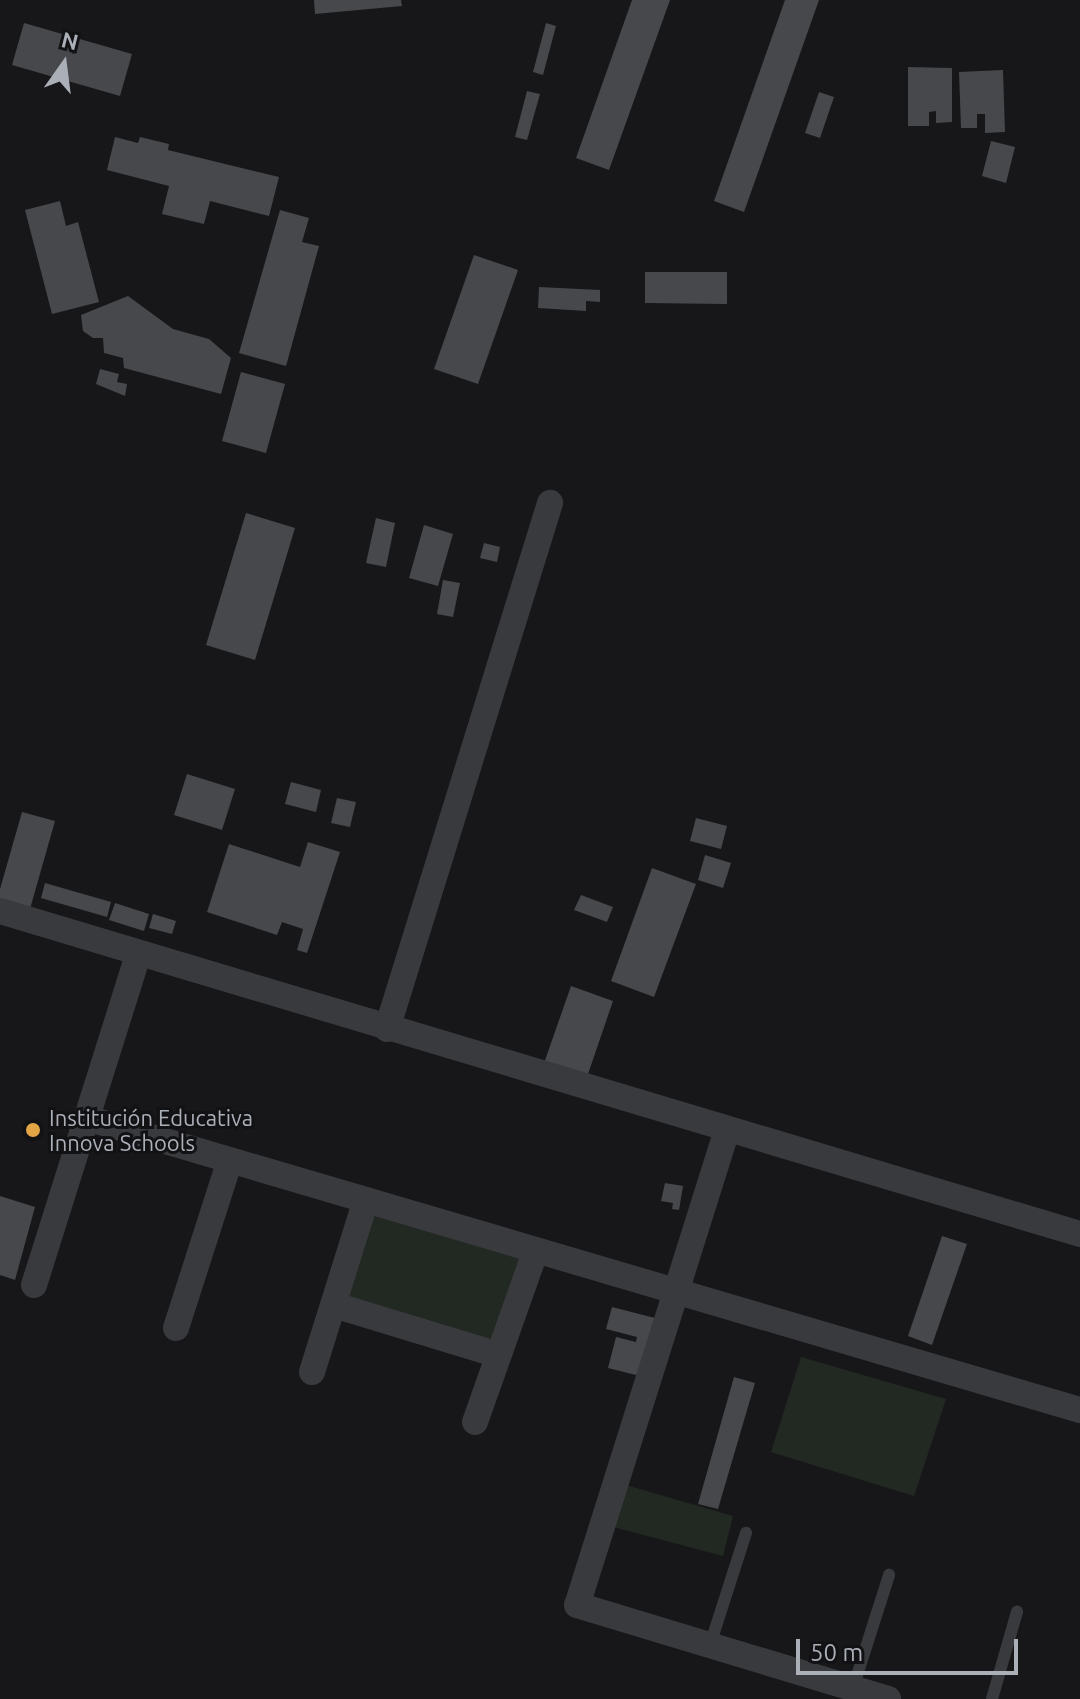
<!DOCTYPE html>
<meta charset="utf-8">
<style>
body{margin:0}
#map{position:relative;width:1080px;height:1699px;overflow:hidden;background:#171719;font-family:Ubuntu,sans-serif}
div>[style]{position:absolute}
.green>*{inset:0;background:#222922}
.building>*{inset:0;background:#46484c}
.service>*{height:12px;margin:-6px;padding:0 6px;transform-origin:6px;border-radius:6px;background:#393a3e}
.minor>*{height:26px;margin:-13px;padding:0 13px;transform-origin:13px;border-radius:13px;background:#393a3e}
.dots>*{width:22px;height:22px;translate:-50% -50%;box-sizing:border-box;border:4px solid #121214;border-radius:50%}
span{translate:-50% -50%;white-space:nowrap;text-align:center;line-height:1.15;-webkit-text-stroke:6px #121214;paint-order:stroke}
.poi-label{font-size:22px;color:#abafb8}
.left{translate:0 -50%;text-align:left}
.north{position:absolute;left:24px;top:24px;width:80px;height:80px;-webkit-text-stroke:6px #121214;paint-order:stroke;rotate:14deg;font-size:22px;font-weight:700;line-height:32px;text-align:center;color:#abafb8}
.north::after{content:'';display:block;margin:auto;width:28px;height:36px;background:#abafb8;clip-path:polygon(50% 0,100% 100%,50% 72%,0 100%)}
.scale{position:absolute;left:796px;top:1639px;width:222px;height:36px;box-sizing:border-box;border:4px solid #abafb8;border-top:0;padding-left:10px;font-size:24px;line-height:28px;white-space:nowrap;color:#abafb8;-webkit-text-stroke:6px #121214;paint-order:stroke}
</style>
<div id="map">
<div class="green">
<div style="clip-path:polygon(370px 1215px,523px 1259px,494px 1342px,343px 1298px)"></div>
<div style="clip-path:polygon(801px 1357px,946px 1399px,914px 1496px,771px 1452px)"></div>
<div style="clip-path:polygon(626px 1485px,733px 1516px,723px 1556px,613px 1527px)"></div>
</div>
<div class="building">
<div style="clip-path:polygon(314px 0,401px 0,402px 6px,315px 14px)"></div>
<div style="clip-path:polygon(632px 0,670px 0,609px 170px,576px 158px)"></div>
<div style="clip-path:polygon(785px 0,819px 0,744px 212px,714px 201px)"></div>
<div style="clip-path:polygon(24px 23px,132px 54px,120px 96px,12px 65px)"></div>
<div style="clip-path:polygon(546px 23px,556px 26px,543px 75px,533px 72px)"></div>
<div style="clip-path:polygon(908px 67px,952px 68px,952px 122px,936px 123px,936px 111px,929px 112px,929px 126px,908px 126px)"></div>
<div style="clip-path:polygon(1003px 70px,1005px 132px,985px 133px,985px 114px,977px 114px,977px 128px,961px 128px,959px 72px)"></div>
<div style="clip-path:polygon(527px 91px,540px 94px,527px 140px,515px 137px)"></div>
<div style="clip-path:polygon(819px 92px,834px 97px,820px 138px,805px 133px)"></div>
<div style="clip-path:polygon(115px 137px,138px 143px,140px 137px,169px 144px,168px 150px,279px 177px,269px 216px,210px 201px,204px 224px,162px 214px,169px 186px,107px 170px)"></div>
<div style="clip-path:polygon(991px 141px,1015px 147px,1006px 183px,982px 176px)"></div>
<div style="clip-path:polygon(60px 201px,66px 226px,78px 222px,99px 302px,52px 314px,25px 210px)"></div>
<div style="clip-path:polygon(280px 210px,309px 218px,302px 242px,319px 246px,286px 366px,239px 353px)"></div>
<div style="clip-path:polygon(474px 255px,518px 270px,478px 384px,434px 369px)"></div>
<div style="clip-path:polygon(645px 272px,727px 272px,727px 304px,645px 303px)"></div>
<div style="clip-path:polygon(539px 287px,600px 290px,600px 302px,586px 301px,586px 311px,538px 308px)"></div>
<div style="clip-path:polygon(128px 296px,173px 329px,209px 339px,231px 358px,221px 394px,124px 368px,123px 358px,104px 353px,103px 338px,93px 338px,83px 331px,81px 315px)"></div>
<div style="clip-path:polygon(100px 369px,119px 374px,117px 382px,127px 384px,125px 396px,96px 384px)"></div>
<div style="clip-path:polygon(241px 372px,285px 384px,266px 453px,222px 441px)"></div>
<div style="clip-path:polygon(246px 513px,295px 528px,255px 660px,206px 645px)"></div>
<div style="clip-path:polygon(376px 518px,395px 523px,386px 567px,366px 563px)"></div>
<div style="clip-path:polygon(424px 525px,453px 534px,438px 586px,409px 578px)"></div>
<div style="clip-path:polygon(484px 543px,500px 547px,497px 562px,480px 558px)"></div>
<div style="clip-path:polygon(443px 580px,460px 583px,453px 617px,437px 614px)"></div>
<div style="clip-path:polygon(187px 774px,235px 789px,222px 830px,174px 815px)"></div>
<div style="clip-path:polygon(291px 782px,321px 790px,316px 812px,285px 804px)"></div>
<div style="clip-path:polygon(337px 798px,356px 802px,350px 827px,331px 823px)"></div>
<div style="clip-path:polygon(22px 812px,55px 821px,28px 916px,0 908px,0 889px)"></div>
<div style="clip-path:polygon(696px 818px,727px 826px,721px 849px,690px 841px)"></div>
<div style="clip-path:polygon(308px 842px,340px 852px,307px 953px,297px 950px,303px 929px,282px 922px,277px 935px,207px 912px,229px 844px,300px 867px)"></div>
<div style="clip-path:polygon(705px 855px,731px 863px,723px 888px,698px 880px)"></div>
<div style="clip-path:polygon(652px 868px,696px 884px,654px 997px,611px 981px)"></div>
<div style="clip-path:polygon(45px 883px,111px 902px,107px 917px,41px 898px)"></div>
<div style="clip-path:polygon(581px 895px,613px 907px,607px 922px,574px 910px)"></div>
<div style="clip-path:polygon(115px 903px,149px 914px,144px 931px,109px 920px)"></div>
<div style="clip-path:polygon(153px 914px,176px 921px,172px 934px,149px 928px)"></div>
<div style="clip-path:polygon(571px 986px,613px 1001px,586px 1080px,543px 1066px)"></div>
<div style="clip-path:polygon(665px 1183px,683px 1186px,679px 1210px,672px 1209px,673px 1203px,661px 1201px)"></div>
<div style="clip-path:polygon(0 1196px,35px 1207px,15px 1280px,0 1275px)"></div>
<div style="clip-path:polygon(942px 1236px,967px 1244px,932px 1345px,908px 1336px)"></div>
<div style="clip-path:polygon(612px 1307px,655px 1318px,640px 1376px,608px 1368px,616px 1337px,636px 1342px,637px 1337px,606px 1329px)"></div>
<div style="clip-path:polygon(734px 1377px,755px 1383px,718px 1509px,698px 1504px)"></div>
</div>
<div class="service">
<div style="left:710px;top:1645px;width:118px;rotate:-72.2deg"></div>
<div style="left:853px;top:1688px;width:119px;rotate:-72.3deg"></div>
<div style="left:992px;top:1699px;width:91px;rotate:-74deg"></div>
</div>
<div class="minor">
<div style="left:0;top:911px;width:1127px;rotate:16.65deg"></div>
<div style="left:387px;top:1029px;width:551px;rotate:-72.78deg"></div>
<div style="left:87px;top:1118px;width:1035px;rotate:16.39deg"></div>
<div style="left:727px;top:1130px;width:498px;rotate:107.5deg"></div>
<div style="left:577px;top:1605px;width:325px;rotate:16.8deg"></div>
<div style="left:34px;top:1285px;width:346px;rotate:-72.5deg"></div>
<div style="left:334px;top:1305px;width:172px;rotate:16.9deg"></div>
<div style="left:176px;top:1328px;width:176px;rotate:-72.2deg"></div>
<div style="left:312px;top:1372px;width:180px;rotate:-72.6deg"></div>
<div style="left:475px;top:1422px;width:182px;rotate:-70.5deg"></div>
</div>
<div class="dots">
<div style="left:33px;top:1130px;background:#e2a646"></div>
</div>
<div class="poi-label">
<span class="left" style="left:49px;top:1130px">Institución Educativa<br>Innova Schools</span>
</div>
<div class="north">N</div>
<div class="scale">50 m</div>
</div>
